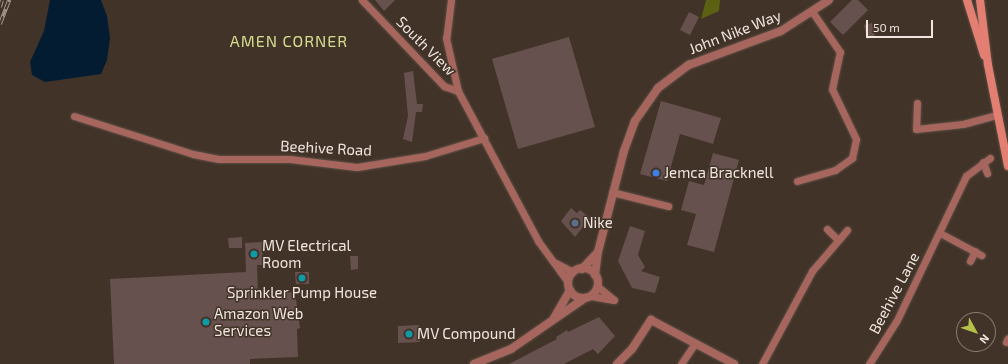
<!DOCTYPE html>
<style>
body{margin:0}
#map{position:relative;width:1008px;height:364px;overflow:hidden;background:#423328;font-family:"Exo 2",sans-serif}
div>[style]{position:absolute}
.green>*{inset:0;background:#5b6111}
.water>*{inset:0;background:#041c31}
.building>*{inset:0;background:#66514e}
.roads{filter:drop-shadow(0 0 1px #5e5045) drop-shadow(0 0 1px #5e5045)}
.minor>*{height:7px;margin:-3.5px;padding:0 3.5px;transform-origin:3.5px;border-radius:3.5px;background:#a6665e}
.tertiary>*{height:8px;margin:-4px;padding:0 4px;transform-origin:4px;border-radius:4px;background:#a6665e}
.tertiary>.ring{margin:-4px;padding:0;box-sizing:content-box;background:none;border:8px solid #a6665e;border-radius:50%}
.secondary>*{height:8px;margin:-4px;padding:0 4px;transform-origin:4px;border-radius:4px;background:#e37e72}
.rail>*{height:4px;margin-top:-2px;transform-origin:0;background:repeating-linear-gradient(90deg,#423328 0 8px,#a4978f 0 16px);box-sizing:border-box;border-block:1px solid #a4978f}
.dots>*{width:11px;height:11px;translate:-50% -50%;box-sizing:border-box;border:2px solid #423328;border-radius:50%}
span{translate:-50% -50%;white-space:nowrap;text-align:center;line-height:1.15;-webkit-text-stroke:3px #423328;paint-order:stroke}
.street-label{font-size:15px;color:#f0e6df}
.poi-label{font-size:15px;color:#f0e6df}
.left{translate:0 -50%;text-align:left}
.neighbourhood-label{font-size:16px;color:#d2db8e;letter-spacing:1px}
.north{position:absolute;left:956px;top:312px;width:40px;height:40px;box-sizing:border-box;background:#423328;border:1px solid #887b71;border-radius:50%;rotate:130deg;font-size:11px;font-weight:700;line-height:16px;text-align:center;color:#f0e6df}
.north::after{content:'';display:block;margin:auto;width:14px;height:18px;background:#b6c148;clip-path:polygon(50% 0,100% 100%,50% 72%,0 100%)}
.scale{position:absolute;left:866px;top:20px;width:67px;height:18px;box-sizing:border-box;border:2px solid #f0e6df;border-top:0;padding-left:5px;font-size:12px;line-height:14px;white-space:nowrap;color:#f0e6df;-webkit-text-stroke:3px #423328;paint-order:stroke}
</style>
<div id="map">
<div class="green">
<div style="clip-path:polygon(706px 0,720px 0,719px 11px,701px 19px)"></div>
</div>
<div class="water">
<div style="clip-path:polygon(50px 0,101px 0,107px 16px,110px 38px,107px 60px,101px 74px,45px 82px,32px 75px,30px 62px,44px 31px)"></div>
</div>
<div class="building">
<div style="clip-path:polygon(375px 0,395px 0,384px 11px)"></div>
<div style="clip-path:polygon(852px 0,858px 0,868px 10px,843px 35px,830px 22px)"></div>
<div style="clip-path:polygon(689px 12px,699px 17px,690px 35px,680px 30px)"></div>
<div style="clip-path:polygon(872px 23px,875px 37px,867px 39px,864px 25px)"></div>
<div style="clip-path:polygon(569px 37px,595px 127px,518px 149px,492px 59px)"></div>
<div style="clip-path:polygon(413px 71px,417px 104px,423px 104px,422px 112px,416px 112px,412px 142px,403px 139px,408px 116px,404px 73px)"></div>
<div style="clip-path:polygon(661px 101px,721px 118px,713px 144px,680px 134px,667px 181px,640px 174px)"></div>
<div style="clip-path:polygon(713px 153px,739px 160px,714px 252px,687px 245px,696px 214px,681px 210px,689px 181px,704px 185px)"></div>
<div style="clip-path:polygon(571px 208px,577px 213px,580px 210px,590px 218px,575px 237px,561px 221px)"></div>
<div style="clip-path:polygon(630px 226px,645px 231px,638px 255px,645px 267px,641px 271px,660px 277px,655px 293px,632px 288px,618px 261px)"></div>
<div style="clip-path:polygon(242px 237px,242px 248px,229px 248px,228px 238px)"></div>
<div style="clip-path:polygon(262px 242px,263px 265px,257px 265px,258px 294px,295px 292px,300px 328px,297px 329px,298px 357px,250px 359px,250px 364px,114px 364px,110px 279px,246px 272px,245px 243px)"></div>
<div style="clip-path:polygon(350px 256px,358px 256px,358px 269px,351px 270px)"></div>
<div style="clip-path:polygon(295px 272px,309px 272px,309px 284px,296px 284px)"></div>
<div style="clip-path:polygon(599px 317px,615px 336px,598px 354px,593px 349px,564px 364px,509px 364px,557px 339px,556px 337px,567px 330px,568px 332px)"></div>
<div style="clip-path:polygon(419px 325px,420px 342px,398px 343px,398px 326px)"></div>
</div>
<div class="roads">
<div class="minor">
<div style="left:362px;top:0;width:119px;rotate:46.4deg"></div>
<div style="left:444px;top:86px;width:15px;rotate:20deg"></div>
<div style="left:451px;top:0;width:38px;rotate:97deg"></div>
<div style="left:446px;top:38px;width:54px;rotate:77.2deg"></div>
<div style="left:458px;top:91px;width:170px;rotate:61.9deg"></div>
<div style="left:538px;top:241px;width:51px;rotate:53.8deg"></div>
<div style="left:917px;top:103px;width:26px;rotate:92deg"></div>
<div style="left:916px;top:129px;width:47px;rotate:-6.1deg"></div>
<div style="left:963px;top:124px;width:35px;rotate:-15deg"></div>
<div style="left:74px;top:116px;width:125px;rotate:17.7deg"></div>
<div style="left:193px;top:154px;width:26px;rotate:11deg"></div>
<div style="left:219px;top:159px;width:71px"></div>
<div style="left:290px;top:159px;width:67px;rotate:6.8deg"></div>
<div style="left:357px;top:167px;width:69px;rotate:-9.2deg"></div>
<div style="left:425px;top:156px;width:62px;rotate:-17deg"></div>
<div style="left:983px;top:162px;width:12px;rotate:70deg"></div>
<div style="left:797px;top:181px;width:40px;rotate:-16deg"></div>
<div style="left:835px;top:170px;width:21px;rotate:-35deg"></div>
<div style="left:852px;top:158px;width:19px;rotate:-78deg"></div>
<div style="left:856px;top:139px;width:55px;rotate:-115.6deg"></div>
<div style="left:832px;top:89px;width:38px;rotate:-78deg"></div>
<div style="left:840px;top:52px;width:47px;rotate:-124.7deg"></div>
<div style="left:612px;top:192px;width:58px;rotate:14deg"></div>
<div style="left:827px;top:229px;width:14px;rotate:45deg"></div>
<div style="left:940px;top:233px;width:47px;rotate:28.2deg"></div>
<div style="left:970px;top:261px;width:11px;rotate:-63deg"></div>
<div style="left:556px;top:263px;width:19px;rotate:28deg"></div>
<div style="left:597px;top:286px;width:22px;rotate:39deg"></div>
<div style="left:591px;top:296px;width:23px;rotate:10deg"></div>
<div style="left:1006px;top:342px;width:4px;rotate:-63deg"></div>
<div style="left:681px;top:364px;width:25px;rotate:-56deg"></div>
<div style="left:762px;top:364px;width:106px;rotate:-61.7deg"></div>
<div style="left:812px;top:271px;width:54px;rotate:-49.5deg"></div>
<div style="left:869px;top:364px;width:52px;rotate:-57.5deg"></div>
<div style="left:897px;top:320px;width:160px;rotate:-64.4deg"></div>
<div style="left:966px;top:176px;width:30px;rotate:-37deg"></div>
</div>
<div class="tertiary">
<div class="ring" style="left:568px;top:268px;width:22px;height:22px"></div>
<div style="left:582px;top:269px;width:23px;rotate:-47deg"></div>
<div style="left:595px;top:275px;width:23px;rotate:-83deg"></div>
<div style="left:598px;top:252px;width:104px;rotate:-75.6deg"></div>
<div style="left:624px;top:151px;width:32px;rotate:-70deg"></div>
<div style="left:635px;top:121px;width:40px;rotate:-55.1deg"></div>
<div style="left:658px;top:88px;width:39px;rotate:-37deg"></div>
<div style="left:689px;top:65px;width:98px;rotate:-20.3deg"></div>
<div style="left:781px;top:31px;width:57px;rotate:-32.9deg"></div>
<div style="left:554px;top:318px;width:32px;rotate:-60deg"></div>
<div style="left:474px;top:364px;width:40px;rotate:-22deg"></div>
<div style="left:511px;top:349px;width:90px;rotate:-34.6deg"></div>
<div style="left:617px;top:364px;width:21px;rotate:-45deg"></div>
<div style="left:632px;top:349px;width:35px;rotate:-57deg"></div>
<div style="left:651px;top:320px;width:94px;rotate:27.9deg"></div>
</div>
<div class="secondary">
<div style="left:967px;top:0;width:58px;rotate:72.8deg"></div>
<div style="left:980px;top:0;width:65px;rotate:83deg"></div>
<div style="left:988px;top:65px;width:103px;rotate:78.8deg"></div>
</div>
</div>
<div class="rail">
<div style="left:0;top:7px;width:7px;rotate:-74deg"></div>
<div style="left:0;top:24px;width:26px;rotate:-69deg"></div>
</div>
<div class="dots">
<div style="left:656px;top:173px;background:#3f7fe0"></div>
<div style="left:575px;top:223px;background:#5c6f8a"></div>
<div style="left:254px;top:254px;background:#0f9aa8"></div>
<div style="left:302px;top:278px;background:#0f9aa8"></div>
<div style="left:206px;top:322px;background:#0f9aa8"></div>
<div style="left:409px;top:334px;background:#0f9aa8"></div>
</div>
<div class="street-label">
<span style="left:735px;top:32px;rotate:-21deg">John Nike Way</span>
<span style="left:426px;top:46px;rotate:45deg">South View</span>
<span style="left:326px;top:148px;rotate:3deg">Beehive Road</span>
<span style="left:894px;top:293px;rotate:-62deg">Beehive Lane</span>
</div>
<div class="poi-label">
<span class="left" style="left:664px;top:173px">Jemca Bracknell</span>
<span class="left" style="left:583px;top:223px">Nike</span>
<span class="left" style="left:262px;top:254px">MV Electrical<br>Room</span>
<span style="left:302px;top:293px">Sprinkler Pump House</span>
<span class="left" style="left:214px;top:322px">Amazon Web<br>Services</span>
<span class="left" style="left:417px;top:334px">MV Compound</span>
</div>
<div class="neighbourhood-label">
<span style="left:289px;top:41px">AMEN CORNER</span>
</div>
<div class="north">N</div>
<div class="scale">50 m</div>
</div>
